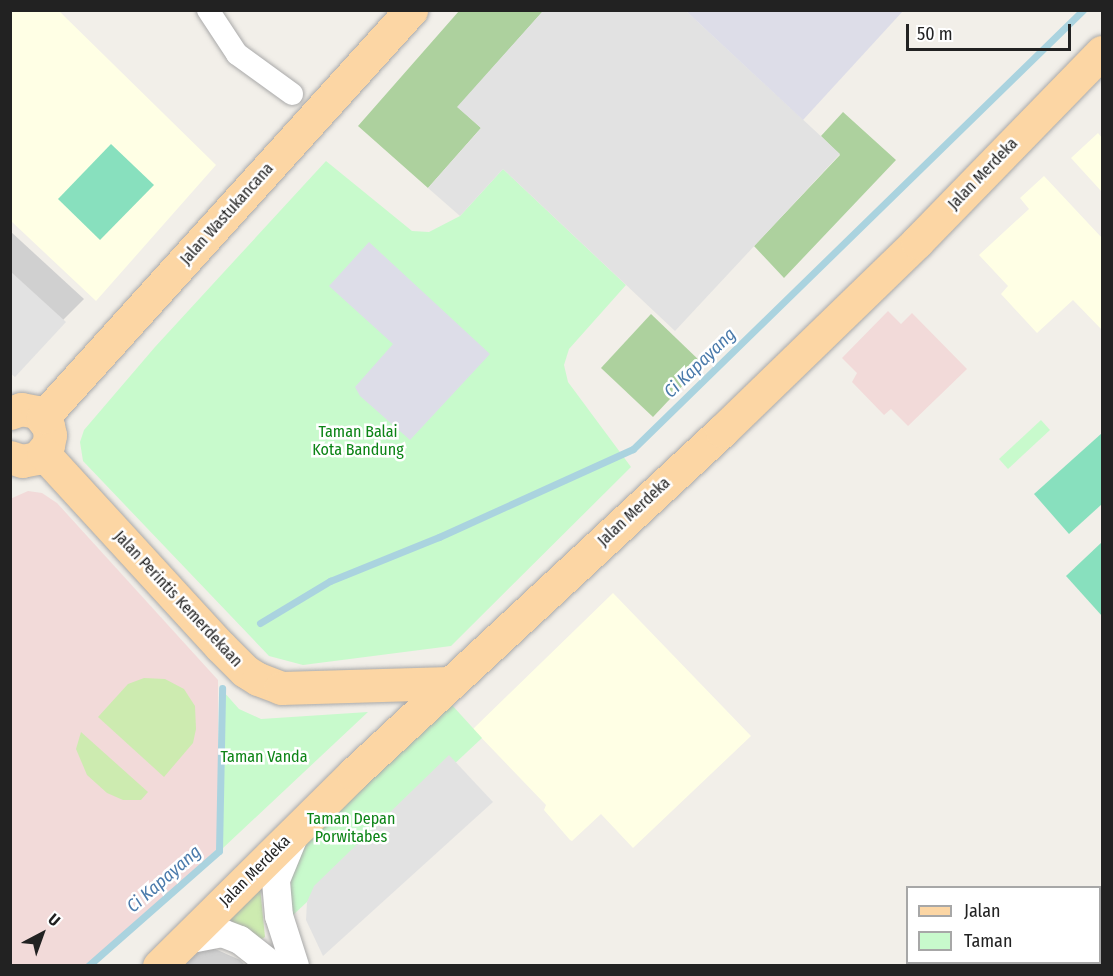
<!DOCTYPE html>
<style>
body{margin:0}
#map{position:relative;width:1113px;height:976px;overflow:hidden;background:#f2efe9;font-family:"Fira Sans Condensed",sans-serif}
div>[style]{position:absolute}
.commercial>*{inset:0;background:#f2dad9}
.education>*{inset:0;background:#ffffe5}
.religious>*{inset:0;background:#d0d0d0}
.grass>*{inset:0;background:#cdebb0}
.forest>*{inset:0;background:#add19e}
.park>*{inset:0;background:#c8facc}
.pitch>*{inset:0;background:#88e0be}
.parking>*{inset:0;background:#e2e2e2}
.plaza>*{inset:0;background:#dddde8}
.stream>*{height:7px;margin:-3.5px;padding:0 3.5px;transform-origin:3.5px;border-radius:3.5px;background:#aad3df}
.roads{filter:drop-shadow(0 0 2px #a9a9a9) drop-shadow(0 0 2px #a9a9a9)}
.minor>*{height:22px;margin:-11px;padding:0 11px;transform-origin:11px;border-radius:11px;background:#fff}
.tertiary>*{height:28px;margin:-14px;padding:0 14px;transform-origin:14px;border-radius:14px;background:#fff}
.primary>*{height:33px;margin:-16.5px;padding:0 16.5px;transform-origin:16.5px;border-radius:16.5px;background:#fcd6a4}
span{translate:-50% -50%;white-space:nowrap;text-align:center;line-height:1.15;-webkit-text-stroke:5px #fff;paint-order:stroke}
.street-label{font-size:16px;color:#222}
.park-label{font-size:16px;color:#0c8416}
.water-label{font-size:18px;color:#4a7aab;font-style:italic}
.frame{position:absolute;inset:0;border:12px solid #222;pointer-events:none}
.legend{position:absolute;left:906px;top:886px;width:195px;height:78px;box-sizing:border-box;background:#fff;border:2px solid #a7a7a7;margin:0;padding:8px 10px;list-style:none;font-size:18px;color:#222}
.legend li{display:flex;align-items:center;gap:12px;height:30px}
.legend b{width:30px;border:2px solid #a7a7a7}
.north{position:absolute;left:12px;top:904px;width:60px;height:60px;-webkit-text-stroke:4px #fff;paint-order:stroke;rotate:41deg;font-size:16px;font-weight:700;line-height:24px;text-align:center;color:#222}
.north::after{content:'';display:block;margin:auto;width:21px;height:27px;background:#222;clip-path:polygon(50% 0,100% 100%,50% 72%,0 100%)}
.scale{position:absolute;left:906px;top:24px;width:165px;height:27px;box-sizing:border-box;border:3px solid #222;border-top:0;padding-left:8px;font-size:18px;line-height:21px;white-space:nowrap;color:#222;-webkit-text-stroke:4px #fff;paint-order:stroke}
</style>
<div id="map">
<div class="commercial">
<div style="clip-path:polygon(888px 311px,901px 324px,912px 313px,967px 369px,908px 426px,891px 409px,884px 415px,852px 382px,857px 373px,842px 358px)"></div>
<div style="clip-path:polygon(28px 491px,42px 493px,57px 503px,218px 680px,218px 848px,95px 965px,11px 965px,10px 499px)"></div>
</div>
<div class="education">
<div style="clip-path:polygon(10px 11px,59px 11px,216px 165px,96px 301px,11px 221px)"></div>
<div style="clip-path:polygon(1098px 133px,1102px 138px,1102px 192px,1071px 158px)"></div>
<div style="clip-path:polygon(1044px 176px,1102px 238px,1102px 330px,1073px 300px,1037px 333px,1001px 294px,1008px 286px,979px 255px,1029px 209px,1020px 198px)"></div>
<div style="clip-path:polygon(613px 593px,751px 736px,633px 848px,601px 814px,572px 841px,570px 840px,544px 810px,546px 805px,473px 729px)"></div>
</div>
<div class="religious">
<div style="clip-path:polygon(10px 231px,84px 299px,11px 372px,10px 372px)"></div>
<div style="clip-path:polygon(213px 948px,240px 960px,245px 965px,173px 966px,197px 950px)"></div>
</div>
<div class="grass">
<div style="clip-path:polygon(144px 678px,165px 679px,184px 689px,195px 706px,196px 729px,193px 743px,164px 777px,98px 717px,128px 684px)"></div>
<div style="clip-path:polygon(81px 732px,148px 792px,141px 800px,123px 800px,107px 793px,87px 775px,76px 749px)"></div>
<div style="clip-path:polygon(260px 887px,265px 937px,260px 940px,227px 918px)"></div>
</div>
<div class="forest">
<div style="clip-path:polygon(459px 11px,543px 11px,458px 107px,481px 128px,428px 188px,358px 126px)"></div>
<div style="clip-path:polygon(843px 112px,896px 160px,784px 278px,754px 246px,840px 155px,821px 136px)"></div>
<div style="clip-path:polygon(651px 314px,703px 364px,653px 417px,601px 368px)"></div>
</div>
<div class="park">
<div style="clip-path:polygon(326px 161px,412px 231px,429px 232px,460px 216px,503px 169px,626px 285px,569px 349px,564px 365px,568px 382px,631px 467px,451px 646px,303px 665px,269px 656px,83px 461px,80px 442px,84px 430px,155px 347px)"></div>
<div style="clip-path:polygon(1041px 420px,1050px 430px,1008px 469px,999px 459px)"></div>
<div style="clip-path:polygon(223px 691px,239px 709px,261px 719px,368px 712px,223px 848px)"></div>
<div style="clip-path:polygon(451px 704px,482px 738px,292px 916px,290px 893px,292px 873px,301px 846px,320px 825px)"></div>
</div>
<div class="pitch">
<div style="clip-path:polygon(111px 144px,154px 185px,100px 240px,58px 199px)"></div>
<div style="clip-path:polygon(1102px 433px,1102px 504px,1069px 534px,1034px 494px)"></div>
<div style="clip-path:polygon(1102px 542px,1102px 616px,1066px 576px)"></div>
</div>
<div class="parking">
<div style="clip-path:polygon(543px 11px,686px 11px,840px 154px,675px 331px,503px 169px,460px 216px,428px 188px,481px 128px,457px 107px)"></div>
<div style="clip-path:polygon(10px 271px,66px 322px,15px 377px,10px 373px)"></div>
<div style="clip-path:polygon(449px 755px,493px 802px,323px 956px,306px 920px,307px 902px,314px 886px)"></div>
</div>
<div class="plaza">
<div style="clip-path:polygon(686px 11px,903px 11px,803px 120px)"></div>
<div style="clip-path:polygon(369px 242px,490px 354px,410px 440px,360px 396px,355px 387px,393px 344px,329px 286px)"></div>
</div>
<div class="stream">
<div style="left:260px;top:623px;width:82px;rotate:-31deg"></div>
<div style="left:330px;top:581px;width:118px;rotate:-22deg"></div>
<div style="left:439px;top:537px;width:213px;rotate:-24.4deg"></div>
<div style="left:633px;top:449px;width:629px;rotate:-44.29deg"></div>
<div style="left:88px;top:966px;width:174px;rotate:-41.3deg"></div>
<div style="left:219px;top:851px;width:163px;rotate:-88.9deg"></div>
</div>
<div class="roads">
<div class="minor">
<div style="left:208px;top:10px;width:53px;rotate:56.6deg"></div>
<div style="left:237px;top:54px;width:68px;rotate:36deg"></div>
</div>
<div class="tertiary">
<div style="left:186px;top:940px;width:37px;rotate:-11deg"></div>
<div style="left:222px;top:933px;width:19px;rotate:21deg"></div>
<div style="left:240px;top:940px;width:42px;rotate:38.2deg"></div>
<div style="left:295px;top:966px;width:52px;rotate:-107.7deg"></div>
<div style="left:279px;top:916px;width:36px;rotate:-95deg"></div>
<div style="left:276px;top:880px;width:50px;rotate:-67.6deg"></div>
</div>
<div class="primary">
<div style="left:10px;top:413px;width:12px;rotate:-20deg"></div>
<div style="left:21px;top:409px;width:16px;rotate:11deg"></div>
<div style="left:37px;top:412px;width:18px;rotate:52deg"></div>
<div style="left:48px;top:426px;width:9px;rotate:77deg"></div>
<div style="left:50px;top:435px;width:10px;rotate:101deg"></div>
<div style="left:48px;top:445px;width:17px;rotate:130deg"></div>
<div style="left:37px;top:458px;width:15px;rotate:169deg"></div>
<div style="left:22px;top:461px;width:13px;rotate:-162deg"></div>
<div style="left:43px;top:417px;width:549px;rotate:-47.88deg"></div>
<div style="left:43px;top:453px;width:262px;rotate:47.5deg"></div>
<div style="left:220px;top:646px;width:35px;rotate:45deg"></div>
<div style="left:245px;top:671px;width:15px;rotate:32deg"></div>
<div style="left:258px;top:679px;width:25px;rotate:21deg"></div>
<div style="left:281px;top:688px;width:169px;rotate:-1.7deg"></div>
<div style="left:159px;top:966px;width:273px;rotate:-44.7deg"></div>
<div style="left:353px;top:774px;width:504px;rotate:-42.91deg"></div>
<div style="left:722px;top:431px;width:272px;rotate:-44.1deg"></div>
<div style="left:917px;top:242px;width:265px;rotate:-45.8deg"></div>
</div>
</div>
<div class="street-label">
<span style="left:983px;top:174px;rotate:-46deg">Jalan Merdeka</span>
<span style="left:227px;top:214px;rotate:-48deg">Jalan Wastukancana</span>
<span style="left:634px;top:512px;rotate:-43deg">Jalan Merdeka</span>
<span style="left:178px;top:599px;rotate:47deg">Jalan Perintis Kemerdekaan</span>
<span style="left:255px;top:871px;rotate:-45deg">Jalan Merdeka</span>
</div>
<div class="park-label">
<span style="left:358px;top:441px">Taman Balai<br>Kota Bandung</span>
<span style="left:264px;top:757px">Taman Vanda</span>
<span style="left:351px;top:828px">Taman Depan<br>Porwitabes</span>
</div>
<div class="water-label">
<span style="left:700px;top:363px;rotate:-44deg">Ci Kapayang</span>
<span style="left:164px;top:879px;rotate:-41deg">Ci Kapayang</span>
</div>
<div class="frame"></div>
<ul class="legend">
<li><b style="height:8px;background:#fcd6a4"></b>Jalan</li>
<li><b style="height:16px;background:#c8facc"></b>Taman</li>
</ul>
<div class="north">U</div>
<div class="scale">50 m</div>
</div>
